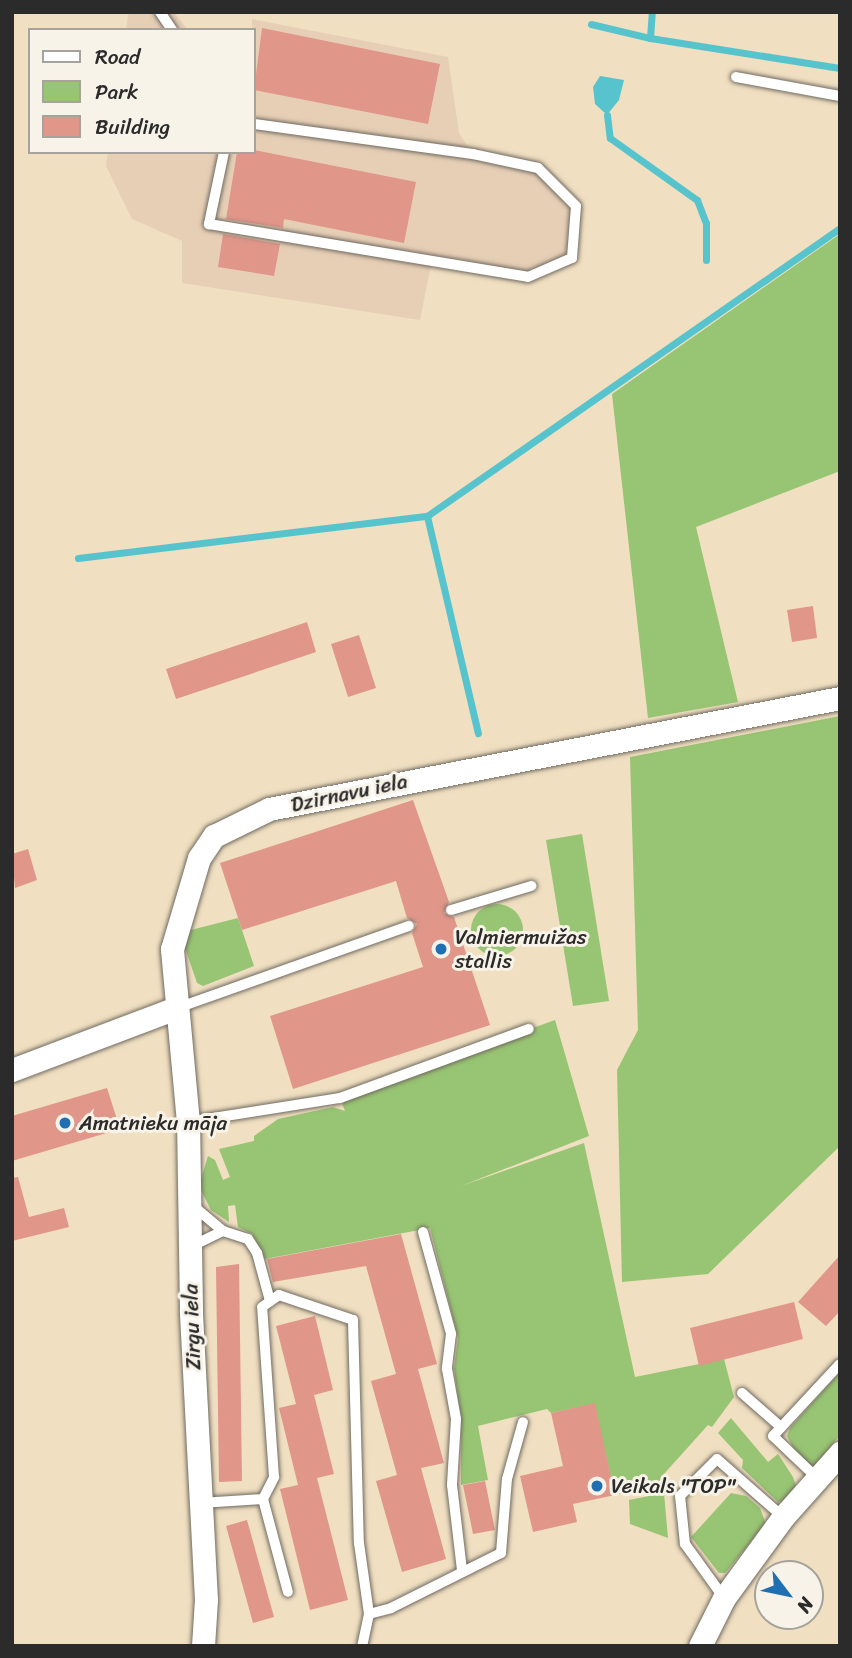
<!DOCTYPE html>
<meta charset="utf-8">
<style>
body{margin:0}
#map{position:relative;width:852px;height:1658px;overflow:hidden;background:#f0dfc1;font-family:Sriracha,sans-serif}
div>[style]{position:absolute}
.built>*{inset:0;background:#e7cfb6}
.green>*{inset:0;background:#98c573}
.round{border-radius:50%}
.water>*{inset:0;background:#57c4cd}
.stream>*{height:7px;margin:-3.5px;padding:0 3.5px;transform-origin:3.5px;border-radius:3.5px;background:#57c4cd}
.building>*{inset:0;background:#e1968a}
.roads{filter:drop-shadow(0 0 2px #706a60) drop-shadow(0 0 2px #706a60)}
.lane>*{height:10px;margin:-5px;padding:0 5px;transform-origin:5px;border-radius:5px;background:#fff}
.street>*{height:23px;margin:-11.5px;padding:0 11.5px;transform-origin:11.5px;border-radius:11.5px;background:#fff}
.dots>*{width:19px;height:19px;translate:-50% -50%;box-sizing:border-box;border:4px solid #f7f3e8;border-radius:50%}
span{translate:-50% -50%;white-space:nowrap;text-align:center;line-height:1.15;-webkit-text-stroke:6px #f7f3e8;paint-order:stroke}
.street-label{font-size:21px;color:#2b2b2b}
.poi-label{font-size:21px;color:#2b2b2b}
.left{translate:0 -50%;text-align:left}
.frame{position:absolute;inset:0;border:14px solid #2b2b2b;pointer-events:none}
.legend{position:absolute;left:28px;top:28px;width:228px;height:126px;box-sizing:border-box;background:#f7f3e8;border:2px solid #a5a39c;margin:0;padding:9px 12px;list-style:none;font-size:21px;color:#2b2b2b}
.legend li{display:flex;align-items:center;gap:14px;height:35px}
.legend b{width:35px;border:2px solid #a5a39c}
.north{position:absolute;left:754px;top:1560px;width:70px;height:70px;box-sizing:border-box;background:#f7f3e8;border:2px solid #a5a39c;border-radius:50%;rotate:122deg;font-size:19px;font-weight:700;line-height:28px;text-align:center;color:#2b2b2b}
.north::after{content:'';display:block;margin:auto;width:24px;height:32px;background:#1f6fb2;clip-path:polygon(50% 0,100% 100%,50% 72%,0 100%)}
</style>
<div id="map">
<div class="built">
<div style="clip-path:polygon(133px 12px,174px 12px,188px 30px,126px 30px,128px 15px)"></div>
<div style="clip-path:polygon(252px 19px,448px 57px,459px 133px,473px 154px,538px 168px,576px 206px,572px 258px,528px 277px,431px 265px,420px 320px,182px 283px,182px 241px,132px 219px,106px 166px,108px 152px,254px 152px)"></div>
</div>
<div class="green">
<div style="clip-path:polygon(840px 234px,840px 471px,696px 527px,738px 702px,648px 718px,612px 394px)"></div>
<div style="clip-path:polygon(840px 716px,840px 1146px,708px 1274px,622px 1282px,617px 1070px,638px 1030px,630px 757px)"></div>
<div style="clip-path:polygon(582px 834px,609px 1001px,573px 1006px,546px 840px)"></div>
<div class="round" style="left:471px;top:904px;width:52px;height:52px"></div>
<div style="clip-path:polygon(238px 918px,254px 966px,203px 986px,197px 983px,185px 948px,187px 931px)"></div>
<div style="clip-path:polygon(555px 1020px,589px 1136px,461px 1186px,584px 1143px,635px 1377px,724px 1359px,734px 1397px,712px 1427px,708px 1425px,663px 1475px,663px 1486px,615px 1495px,594px 1404px,551px 1413px,547px 1409px,478px 1426px,488px 1480px,461px 1485px,461px 1420px,454px 1369px,458px 1338px,430px 1228px,265px 1259px,252px 1234px,238px 1227px,235px 1205px,228px 1206px,229px 1222px,211px 1210px,199px 1186px,208px 1156px,215px 1160px,223px 1180px,230px 1177px,219px 1149px,254px 1141px,254px 1136px,278px 1119px,333px 1107px,345px 1111px,340px 1098px)"></div>
<div style="clip-path:polygon(840px 1372px,840px 1435px,815px 1466px,807px 1464px,794px 1449px,787px 1436px,790px 1428px)"></div>
<div style="clip-path:polygon(731px 1418px,768px 1462px,778px 1454px,793px 1477px,796px 1486px,786px 1501px,778px 1502px,742px 1468px,743px 1460px,718px 1433px)"></div>
<div style="clip-path:polygon(664px 1493px,668px 1538px,630px 1524px,629px 1500px)"></div>
<div style="clip-path:polygon(731px 1493px,746px 1496px,760px 1508px,766px 1524px,725px 1573px,719px 1573px,691px 1537px)"></div>
</div>
<div class="water">
<div style="clip-path:polygon(600px 76px,624px 80px,619px 100px,607px 115px,595px 104px,593px 87px)"></div>
</div>
<div class="stream">
<div style="left:591px;top:24px;width:61px;rotate:13.3deg"></div>
<div style="left:650px;top:38px;width:192px;rotate:9deg"></div>
<div style="left:650px;top:38px;width:26px;rotate:-86deg"></div>
<div style="left:607px;top:115px;width:23px;rotate:83deg"></div>
<div style="left:610px;top:138px;width:107px;rotate:35.5deg"></div>
<div style="left:697px;top:200px;width:25px;rotate:69deg"></div>
<div style="left:706px;top:223px;width:37px;rotate:90deg"></div>
<div style="left:427px;top:516px;width:223px;rotate:76.8deg"></div>
<div style="left:78px;top:558px;width:352px;rotate:-6.9deg"></div>
<div style="left:427px;top:516px;width:504px;rotate:-34.89deg"></div>
</div>
<div class="building">
<div style="clip-path:polygon(262px 28px,440px 64px,428px 124px,254px 90px)"></div>
<div style="clip-path:polygon(254px 150px,416px 182px,404px 243px,284px 219px,283px 228px,226px 219px,237px 152px)"></div>
<div style="clip-path:polygon(223px 234px,280px 244px,274px 276px,218px 267px)"></div>
<div style="clip-path:polygon(813px 606px,817px 638px,792px 642px,787px 610px)"></div>
<div style="clip-path:polygon(307px 622px,316px 652px,176px 699px,166px 669px)"></div>
<div style="clip-path:polygon(359px 635px,376px 688px,348px 697px,331px 644px)"></div>
<div style="clip-path:polygon(413px 800px,449px 902px,444px 913px,454px 917px,490px 1025px,293px 1089px,270px 1016px,423px 967px,412px 933px,417px 924px,407px 918px,396px 881px,242px 930px,220px 863px)"></div>
<div style="clip-path:polygon(28px 849px,37px 880px,15px 888px,12px 854px)"></div>
<div style="clip-path:polygon(107px 1088px,120px 1129px,12px 1161px,12px 1116px)"></div>
<div style="clip-path:polygon(18px 1177px,29px 1217px,64px 1208px,69px 1227px,12px 1241px,12px 1178px)"></div>
<div style="clip-path:polygon(401px 1234px,437px 1364px,418px 1369px,444px 1463px,421px 1468px,446px 1559px,402px 1572px,376px 1481px,397px 1475px,371px 1381px,396px 1374px,366px 1266px,273px 1282px,267px 1259px)"></div>
<div style="clip-path:polygon(840px 1255px,840px 1311px,826px 1326px,798px 1302px)"></div>
<div style="clip-path:polygon(239px 1264px,242px 1481px,219px 1482px,216px 1267px)"></div>
<div style="clip-path:polygon(794px 1302px,803px 1339px,699px 1366px,690px 1328px)"></div>
<div style="clip-path:polygon(315px 1316px,333px 1390px,314px 1395px,334px 1474px,317px 1478px,348px 1600px,310px 1610px,280px 1489px,298px 1485px,279px 1408px,296px 1404px,276px 1326px)"></div>
<div style="clip-path:polygon(595px 1403px,615px 1495px,573px 1504px,577px 1522px,533px 1532px,520px 1476px,563px 1466px,551px 1413px)"></div>
<div style="clip-path:polygon(485px 1481px,495px 1530px,473px 1534px,463px 1485px)"></div>
<div style="clip-path:polygon(247px 1520px,274px 1617px,253px 1623px,226px 1526px)"></div>
</div>
<div class="roads">
<div class="lane">
<div style="left:160px;top:12px;width:22px;rotate:56deg"></div>
<div style="left:736px;top:77px;width:106px;rotate:10.4deg"></div>
<div style="left:224px;top:152px;width:74px;rotate:101.8deg"></div>
<div style="left:209px;top:224px;width:323px;rotate:9.4deg"></div>
<div style="left:528px;top:277px;width:48px;rotate:-23.4deg"></div>
<div style="left:572px;top:258px;width:52px;rotate:-85.6deg"></div>
<div style="left:576px;top:206px;width:54px;rotate:-135deg"></div>
<div style="left:538px;top:168px;width:66px;rotate:-167.8deg"></div>
<div style="left:473px;top:154px;width:221px;rotate:-172.2deg"></div>
<div style="left:451px;top:910px;width:84px;rotate:-16.7deg"></div>
<div style="left:177px;top:1008px;width:246px;rotate:-19.5deg"></div>
<div style="left:188px;top:1122px;width:154px;rotate:-9deg"></div>
<div style="left:340px;top:1098px;width:201px;rotate:-20.1deg"></div>
<div style="left:191px;top:1204px;width:42px;rotate:40.2deg"></div>
<div style="left:423px;top:1232px;width:106px;rotate:74.6deg"></div>
<div style="left:451px;top:1334px;width:35px;rotate:97deg"></div>
<div style="left:447px;top:1369px;width:51px;rotate:79.8deg"></div>
<div style="left:456px;top:1419px;width:66px;rotate:93.5deg"></div>
<div style="left:452px;top:1485px;width:86px;rotate:83.3deg"></div>
<div style="left:190px;top:1247px;width:37px;rotate:-26deg"></div>
<div style="left:223px;top:1231px;width:26px;rotate:18deg"></div>
<div style="left:248px;top:1239px;width:17px;rotate:57deg"></div>
<div style="left:257px;top:1253px;width:50px;rotate:74.8deg"></div>
<div style="left:742px;top:1393px;width:52px;rotate:41.1deg"></div>
<div style="left:818px;top:1479px;width:62px;rotate:-136.3deg"></div>
<div style="left:773px;top:1436px;width:98px;rotate:-47.1deg"></div>
<div style="left:263px;top:1499px;width:96px;rotate:75deg"></div>
<div style="left:200px;top:1503px;width:63px;rotate:-3.6deg"></div>
<div style="left:263px;top:1499px;width:25px;rotate:-63deg"></div>
<div style="left:274px;top:1477px;width:170px;rotate:-94deg"></div>
<div style="left:262px;top:1307px;width:21px;rotate:-35deg"></div>
<div style="left:279px;top:1295px;width:78px;rotate:18.7deg"></div>
<div style="left:353px;top:1320px;width:223px;rotate:88.5deg"></div>
<div style="left:359px;top:1543px;width:72px;rotate:82deg"></div>
<div style="left:369px;top:1614px;width:33px;rotate:102deg"></div>
<div style="left:724px;top:1598px;width:67px;rotate:-125.8deg"></div>
<div style="left:685px;top:1544px;width:48px;rotate:-95.9deg"></div>
<div style="left:680px;top:1496px;width:52px;rotate:-45deg"></div>
<div style="left:717px;top:1459px;width:88px;rotate:41.3deg"></div>
<div style="left:369px;top:1614px;width:23px;rotate:-15deg"></div>
<div style="left:391px;top:1608px;width:123px;rotate:-26.6deg"></div>
<div style="left:501px;top:1553px;width:74px;rotate:-85.4deg"></div>
<div style="left:507px;top:1479px;width:59px;rotate:-74.3deg"></div>
</div>
<div class="street">
<div style="left:12px;top:1070px;width:175px;rotate:-20.7deg"></div>
<div style="left:203px;top:1646px;width:46px;rotate:-86.3deg"></div>
<div style="left:206px;top:1600px;width:290px;rotate:-93deg"></div>
<div style="left:191px;top:1310px;width:188px;rotate:-90.9deg"></div>
<div style="left:188px;top:1122px;width:174px;rotate:-95.3deg"></div>
<div style="left:172px;top:949px;width:95px;rotate:-73.5deg"></div>
<div style="left:199px;top:858px;width:27px;rotate:-56deg"></div>
<div style="left:214px;top:836px;width:61px;rotate:-26.1deg"></div>
<div style="left:269px;top:809px;width:582px;rotate:-11deg"></div>
<div style="left:700px;top:1646px;width:54px;rotate:-63.4deg"></div>
<div style="left:724px;top:1598px;width:100px;rotate:-53.9deg"></div>
<div style="left:783px;top:1517px;width:86px;rotate:-48.3deg"></div>
</div>
</div>
<div class="dots">
<div style="left:441px;top:949px;background:#1f6fb2"></div>
<div style="left:65px;top:1123px;background:#1f6fb2"></div>
<div style="left:597px;top:1486px;background:#1f6fb2"></div>
</div>
<div class="street-label">
<span style="left:349px;top:793px;rotate:-12deg">Dzirnavu iela</span>
<span style="left:192px;top:1327px;rotate:-92deg">Zirgu iela</span>
</div>
<div class="poi-label">
<span class="left" style="left:455px;top:949px">Valmiermuižas<br>stallis</span>
<span class="left" style="left:79px;top:1123px">Amatnieku māja</span>
<span class="left" style="left:611px;top:1486px">Veikals "TOP"</span>
</div>
<div class="frame"></div>
<ul class="legend">
<li><b style="height:9px;background:#fff"></b>Road</li>
<li><b style="height:19px;background:#98c573"></b>Park</li>
<li><b style="height:19px;background:#e1968a"></b>Building</li>
</ul>
<div class="north">N</div>
</div>
